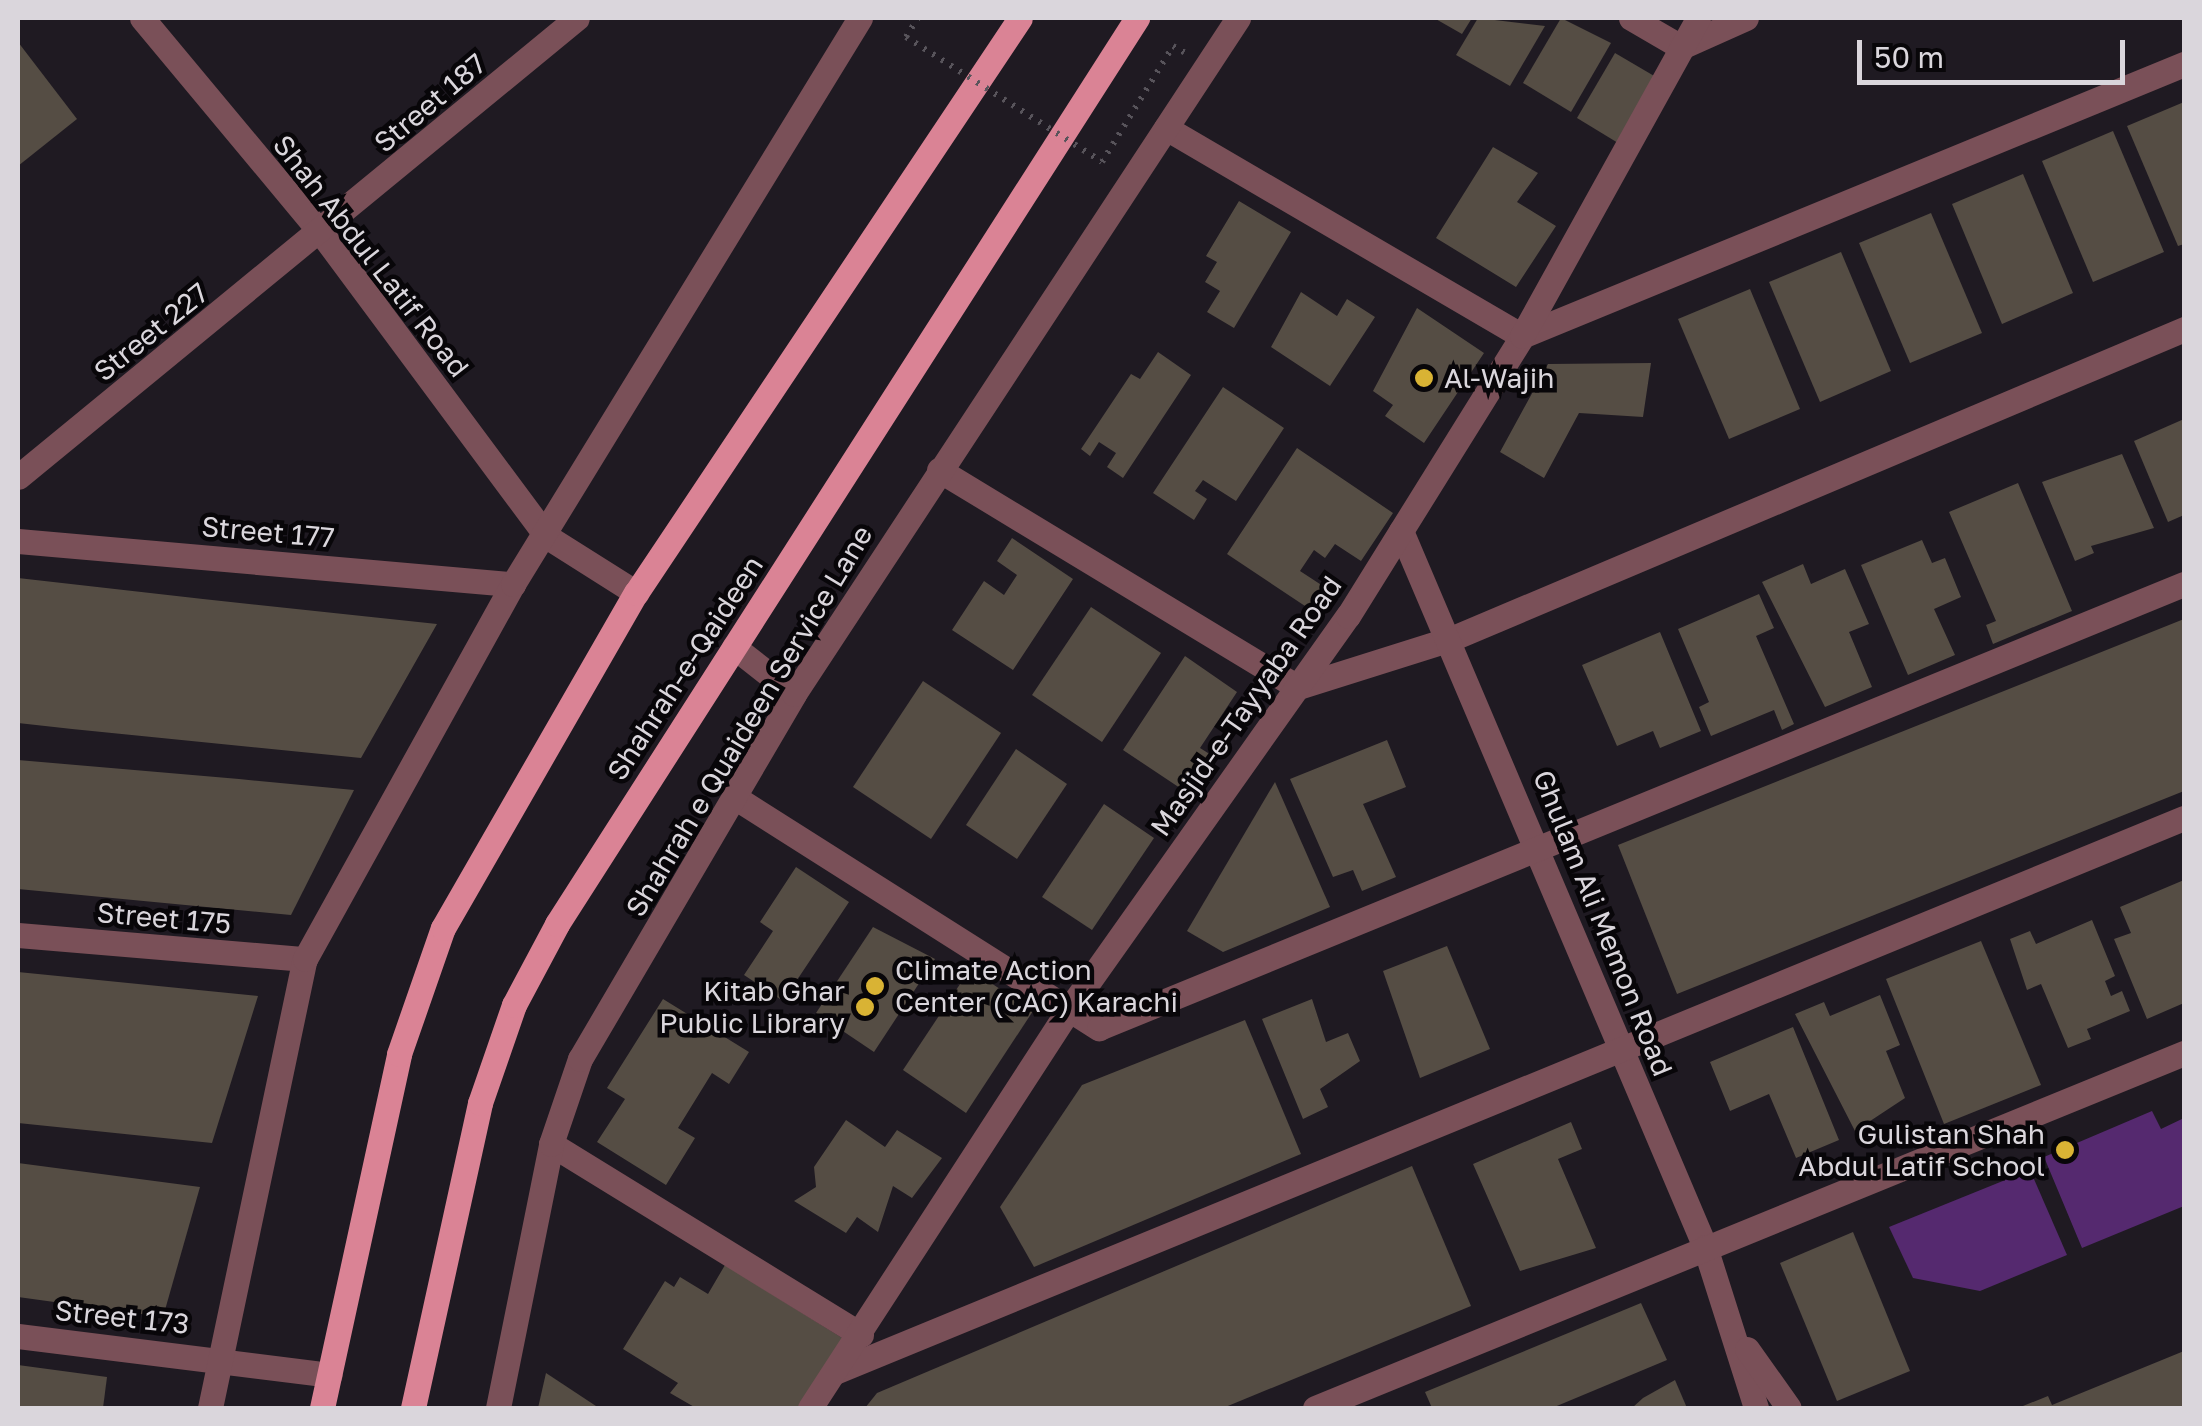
<!DOCTYPE html>
<style>
body{margin:0}
#map{position:relative;width:2202px;height:1426px;overflow:hidden;background:#1f1a22;font-family:"Golos Text",sans-serif}
div>[style]{position:absolute}
.green>*{inset:0;background:#55296f}
.building>*{inset:0;background:#554d44}
.path>*{height:6px;margin-top:-3px;transform-origin:0;background:repeating-linear-gradient(90deg,#58545b 0 2.5px,transparent 0 10.5px)}
.minor>*{height:25px;margin:-12.5px;padding:0 12.5px;transform-origin:12.5px;border-radius:12.5px;background:#7a5058}
.major>*{height:25px;margin:-12.5px;padding:0 12.5px;transform-origin:12.5px;border-radius:12.5px;background:#da8395}
.path-bridge>*{height:6px;margin-top:-3px;transform-origin:0;background:repeating-linear-gradient(90deg,#58545b 0 2.5px,transparent 0 10.5px)}
.dots>*{width:28px;height:28px;translate:-50% -50%;box-sizing:border-box;border:5px solid #080609;border-radius:50%}
span{translate:-50% -50%;white-space:nowrap;text-align:center;line-height:1.15;-webkit-text-stroke:9px #080609;paint-order:stroke}
.street-label{font-size:28px;color:#dad6dc}
.poi-label{font-size:28px;color:#dad6dc}
.left{translate:0 -50%;text-align:left}
.right{translate:-100% -50%;text-align:right}
.frame{position:absolute;inset:0;border:20px solid #dad6dc;pointer-events:none}
.scale{position:absolute;left:1857px;top:40px;width:268px;height:45px;box-sizing:border-box;border:5px solid #dad6dc;border-top:0;padding-left:12px;font-size:30px;line-height:35px;white-space:nowrap;color:#dad6dc;-webkit-text-stroke:8px #080609;paint-order:stroke}
</style>
<div id="map">
<div class="green">
<div style="clip-path:polygon(2152px 1111px,2161px 1129px,2184px 1118px,2184px 1206px,2082px 1248px,2044px 1157px)"></div>
<div style="clip-path:polygon(2030px 1170px,2067px 1255px,1980px 1291px,1913px 1278px,1889px 1227px)"></div>
</div>
<div class="building">
<div style="clip-path:polygon(1434px 18px,1472px 18px,1462px 34px)"></div>
<div style="clip-path:polygon(1478px 18px,1545px 26px,1510px 86px,1456px 55px)"></div>
<div style="clip-path:polygon(1561px 18px,1611px 43px,1571px 112px,1523px 83px)"></div>
<div style="clip-path:polygon(18px 42px,77px 119px,18px 166px)"></div>
<div style="clip-path:polygon(1615px 53px,1661px 80px,1623px 146px,1577px 118px)"></div>
<div style="clip-path:polygon(2184px 102px,2184px 244px,2178px 246px,2127px 126px)"></div>
<div style="clip-path:polygon(2113px 131px,2164px 252px,2093px 282px,2042px 161px)"></div>
<div style="clip-path:polygon(1493px 147px,1538px 173px,1517px 202px,1556px 226px,1516px 287px,1436px 238px)"></div>
<div style="clip-path:polygon(2023px 174px,2073px 293px,2002px 324px,1952px 204px)"></div>
<div style="clip-path:polygon(1239px 201px,1291px 232px,1234px 328px,1207px 312px,1220px 291px,1205px 282px,1217px 262px,1206px 256px)"></div>
<div style="clip-path:polygon(1931px 213px,1982px 333px,1910px 363px,1859px 243px)"></div>
<div style="clip-path:polygon(1841px 252px,1891px 371px,1820px 402px,1769px 282px)"></div>
<div style="clip-path:polygon(1750px 289px,1800px 409px,1729px 439px,1678px 319px)"></div>
<div style="clip-path:polygon(1301px 292px,1337px 316px,1347px 299px,1375px 317px,1330px 386px,1271px 347px)"></div>
<div style="clip-path:polygon(1417px 308px,1484px 353px,1424px 443px,1385px 416px,1393px 405px,1373px 391px)"></div>
<div style="clip-path:polygon(1158px 352px,1191px 375px,1123px 478px,1107px 467px,1116px 453px,1099px 442px,1090px 456px,1081px 449px,1131px 374px,1140px 379px)"></div>
<div style="clip-path:polygon(1651px 363px,1643px 417px,1579px 413px,1544px 478px,1500px 452px,1548px 364px)"></div>
<div style="clip-path:polygon(1223px 387px,1284px 428px,1236px 501px,1203px 480px,1195px 491px,1207px 499px,1194px 520px,1153px 493px)"></div>
<div style="clip-path:polygon(2184px 419px,2184px 515px,2168px 522px,2134px 441px)"></div>
<div style="clip-path:polygon(1297px 448px,1393px 513px,1361px 561px,1335px 544px,1325px 558px,1314px 550px,1300px 571px,1326px 588px,1311px 610px,1227px 554px)"></div>
<div style="clip-path:polygon(2122px 454px,2154px 528px,2091px 546px,2094px 553px,2075px 561px,2042px 482px)"></div>
<div style="clip-path:polygon(2018px 483px,2072px 611px,1993px 644px,1986px 625px,1996px 621px,1949px 512px)"></div>
<div style="clip-path:polygon(1012px 538px,1073px 579px,1013px 670px,952px 630px,984px 581px,1004px 595px,1017px 575px,997px 561px)"></div>
<div style="clip-path:polygon(1922px 540px,1932px 563px,1945px 558px,1961px 597px,1934px 609px,1955px 655px,1908px 675px,1861px 565px)"></div>
<div style="clip-path:polygon(1803px 564px,1811px 584px,1845px 569px,1869px 624px,1849px 632px,1872px 687px,1825px 707px,1762px 582px)"></div>
<div style="clip-path:polygon(18px 578px,203px 599px,437px 624px,361px 758px,72px 729px,18px 723px)"></div>
<div style="clip-path:polygon(1759px 594px,1774px 628px,1756px 636px,1794px 724px,1782px 730px,1774px 710px,1711px 736px,1699px 707px,1709px 702px,1678px 629px)"></div>
<div style="clip-path:polygon(1091px 607px,1161px 653px,1102px 742px,1032px 695px)"></div>
<div style="clip-path:polygon(2184px 619px,2184px 791px,1677px 994px,1618px 845px)"></div>
<div style="clip-path:polygon(1660px 632px,1701px 731px,1660px 748px,1653px 731px,1617px 746px,1582px 665px)"></div>
<div style="clip-path:polygon(1185px 656px,1237px 692px,1200px 748px,1216px 758px,1192px 796px,1123px 750px)"></div>
<div style="clip-path:polygon(923px 681px,1001px 733px,931px 839px,853px 787px)"></div>
<div style="clip-path:polygon(1387px 740px,1406px 787px,1363px 804px,1396px 877px,1362px 891px,1353px 870px,1333px 877px,1290px 779px)"></div>
<div style="clip-path:polygon(1016px 749px,1067px 784px,1017px 859px,966px 825px)"></div>
<div style="clip-path:polygon(18px 760px,239px 779px,354px 790px,291px 915px,18px 889px)"></div>
<div style="clip-path:polygon(1275px 782px,1330px 907px,1223px 952px,1187px 931px)"></div>
<div style="clip-path:polygon(1104px 804px,1154px 838px,1092px 930px,1042px 897px)"></div>
<div style="clip-path:polygon(796px 867px,849px 902px,783px 1001px,744px 975px,773px 931px,760px 922px)"></div>
<div style="clip-path:polygon(2184px 880px,2184px 1003px,2147px 1019px,2114px 939px,2131px 933px,2120px 907px)"></div>
<div style="clip-path:polygon(2092px 920px,2115px 976px,2105px 981px,2111px 996px,2122px 991px,2130px 1011px,2087px 1029px,2091px 1039px,2068px 1048px,2041px 984px,2027px 990px,2010px 939px,2030px 931px,2036px 944px)"></div>
<div style="clip-path:polygon(873px 927px,935px 959px,874px 1052px,816px 1013px)"></div>
<div style="clip-path:polygon(1981px 941px,2041px 1085px,1944px 1124px,1886px 979px)"></div>
<div style="clip-path:polygon(1447px 946px,1490px 1049px,1420px 1078px,1383px 971px)"></div>
<div style="clip-path:polygon(970px 969px,1033px 1011px,966px 1113px,903px 1070px)"></div>
<div style="clip-path:polygon(18px 972px,258px 996px,212px 1143px,18px 1123px)"></div>
<div style="clip-path:polygon(1880px 995px,1900px 1045px,1886px 1051px,1905px 1098px,1855px 1131px,1795px 1014px,1824px 1002px,1830px 1016px)"></div>
<div style="clip-path:polygon(663px 999px,749px 1052px,729px 1084px,712px 1073px,678px 1128px,695px 1138px,666px 1185px,597px 1142px,625px 1099px,607px 1088px)"></div>
<div style="clip-path:polygon(1312px 999px,1326px 1042px,1348px 1033px,1360px 1061px,1320px 1089px,1328px 1107px,1303px 1119px,1262px 1019px)"></div>
<div style="clip-path:polygon(1245px 1020px,1301px 1154px,1034px 1267px,1000px 1207px,1082px 1085px)"></div>
<div style="clip-path:polygon(1793px 1027px,1839px 1140px,1796px 1158px,1769px 1094px,1730px 1111px,1710px 1062px)"></div>
<div style="clip-path:polygon(846px 1120px,885px 1147px,897px 1130px,942px 1158px,912px 1198px,893px 1186px,878px 1232px,857px 1217px,846px 1233px,794px 1201px,816px 1187px,814px 1167px)"></div>
<div style="clip-path:polygon(1571px 1122px,1582px 1149px,1558px 1159px,1596px 1248px,1520px 1271px,1473px 1164px)"></div>
<div style="clip-path:polygon(18px 1163px,200px 1187px,163px 1317px,18px 1297px)"></div>
<div style="clip-path:polygon(1412px 1166px,1471px 1306px,1223px 1408px,865px 1408px,877px 1393px)"></div>
<div style="clip-path:polygon(1853px 1232px,1910px 1371px,1837px 1401px,1780px 1263px)"></div>
<div style="clip-path:polygon(725px 1265px,847px 1341px,806px 1408px,696px 1408px,670px 1393px,678px 1383px,623px 1349px,665px 1281px,674px 1287px,680px 1277px,708px 1294px)"></div>
<div style="clip-path:polygon(1641px 1303px,1667px 1360px,1552px 1408px,1432px 1408px,1425px 1392px)"></div>
<div style="clip-path:polygon(2184px 1351px,2184px 1408px,2018px 1408px,2048px 1396px,2052px 1405px)"></div>
<div style="clip-path:polygon(18px 1365px,107px 1377px,103px 1408px,18px 1408px)"></div>
<div style="clip-path:polygon(546px 1373px,599px 1408px,538px 1408px)"></div>
<div style="clip-path:polygon(1675px 1380px,1687px 1408px,1632px 1408px,1643px 1398px)"></div>
</div>
<div class="path">
<div style="left:906px;top:37px;width:22px;rotate:-58deg"></div>
<div style="left:1102px;top:162px;width:136px;rotate:-58.5deg"></div>
<div style="left:1173px;top:46px;width:13px;rotate:29deg"></div>
</div>
<div class="minor">
<div style="left:142px;top:18px;width:281px;rotate:50.2deg"></div>
<div style="left:322px;top:234px;width:376px;rotate:53.4deg"></div>
<div style="left:546px;top:536px;width:107px;rotate:32.3deg"></div>
<div style="left:1631px;top:18px;width:58px;rotate:30.1deg"></div>
<div style="left:1681px;top:47px;width:71px;rotate:-24deg"></div>
<div style="left:1166px;top:128px;width:412px;rotate:30.3deg"></div>
<div style="left:1522px;top:336px;width:716px;rotate:-22.34deg"></div>
<div style="left:939px;top:470px;width:419px;rotate:31.2deg"></div>
<div style="left:1298px;top:687px;width:163px;rotate:-17.5deg"></div>
<div style="left:1453px;top:638px;width:794px;rotate:-22.91deg"></div>
<div style="left:18px;top:477px;width:723px;rotate:-39.39deg"></div>
<div style="left:1401px;top:531px;width:778px;rotate:66.99deg"></div>
<div style="left:1705px;top:1247px;width:169px;rotate:72.4deg"></div>
<div style="left:18px;top:541px;width:497px;rotate:5deg"></div>
<div style="left:734px;top:647px;width:76px;rotate:38.1deg"></div>
<div style="left:736px;top:798px;width:430px;rotate:32.4deg"></div>
<div style="left:1099px;top:1028px;width:1172px;rotate:-22.26deg"></div>
<div style="left:18px;top:935px;width:288px;rotate:4.8deg"></div>
<div style="left:551px;top:1144px;width:364px;rotate:31.6deg"></div>
<div style="left:18px;top:1336px;width:314px;rotate:7.1deg"></div>
<div style="left:1747px;top:1349px;width:72px;rotate:54.6deg"></div>
<div style="left:835px;top:1372px;width:1458px;rotate:-22.33deg"></div>
<div style="left:210px;top:1408px;width:459px;rotate:-78.1deg"></div>
<div style="left:305px;top:959px;width:429px;rotate:-61deg"></div>
<div style="left:513px;top:584px;width:664px;rotate:-58.49deg"></div>
<div style="left:498px;top:1408px;width:269px;rotate:-78.6deg"></div>
<div style="left:551px;top:1144px;width:90px;rotate:-71.2deg"></div>
<div style="left:580px;top:1059px;width:423px;rotate:-59.6deg"></div>
<div style="left:794px;top:694px;width:809px;rotate:-56.7deg"></div>
<div style="left:810px;top:1408px;width:477px;rotate:-57deg"></div>
<div style="left:1070px;top:1008px;width:481px;rotate:-54.7deg"></div>
<div style="left:1348px;top:616px;width:330px;rotate:-58.1deg"></div>
<div style="left:1522px;top:336px;width:363px;rotate:-61deg"></div>
<div style="left:1315px;top:1408px;width:939px;rotate:-22.22deg"></div>
</div>
<div class="major">
<div style="left:322px;top:1408px;width:362px;rotate:-77.7deg"></div>
<div style="left:399px;top:1054px;width:133px;rotate:-70.8deg"></div>
<div style="left:443px;top:928px;width:387px;rotate:-60.1deg"></div>
<div style="left:636px;top:593px;width:691px;rotate:-56.26deg"></div>
<div style="left:413px;top:1408px;width:312px;rotate:-77.6deg"></div>
<div style="left:480px;top:1103px;width:104px;rotate:-70.9deg"></div>
<div style="left:514px;top:1005px;width:92px;rotate:-62deg"></div>
<div style="left:557px;top:924px;width:1076px;rotate:-57.37deg"></div>
</div>
<div class="path-bridge">
<div style="left:906px;top:37px;width:232px;rotate:32.5deg"></div>
</div>
<div class="dots">
<div style="left:1424px;top:378px;background:#d9b334"></div>
<div style="left:875px;top:986px;background:#d9b334"></div>
<div style="left:865px;top:1007px;background:#d9b334"></div>
<div style="left:2065px;top:1150px;background:#d9b334"></div>
</div>
<div class="street-label">
<span style="left:430px;top:103px;rotate:-40deg">Street 187</span>
<span style="left:371px;top:256px;rotate:52deg">Shah Abdul Latif Road</span>
<span style="left:151px;top:332px;rotate:-39deg">Street 227</span>
<span style="left:268px;top:532px;rotate:5deg">Street 177</span>
<span style="left:685px;top:668px;rotate:-57deg">Shahrah-e-Qaideen</span>
<span style="left:1246px;top:706px;rotate:-55deg">Masjid-e-Tayyaba Road</span>
<span style="left:749px;top:721px;rotate:-59deg">Shahrah e Quaideen Service Lane</span>
<span style="left:164px;top:918px;rotate:5deg">Street 175</span>
<span style="left:1603px;top:923px;rotate:68deg">Ghulam Ali Memon Road</span>
<span style="left:122px;top:1317px;rotate:6deg">Street 173</span>
</div>
<div class="poi-label">
<span class="left" style="left:1444px;top:378px">Al-Wajih</span>
<span class="left" style="left:895px;top:986px">Climate Action<br>Center (CAC) Karachi</span>
<span class="right" style="left:845px;top:1007px">Kitab Ghar<br>Public Library</span>
<span class="right" style="left:2045px;top:1150px">Gulistan Shah<br>Abdul Latif School</span>
</div>
<div class="frame"></div>
<div class="scale">50 m</div>
</div>
